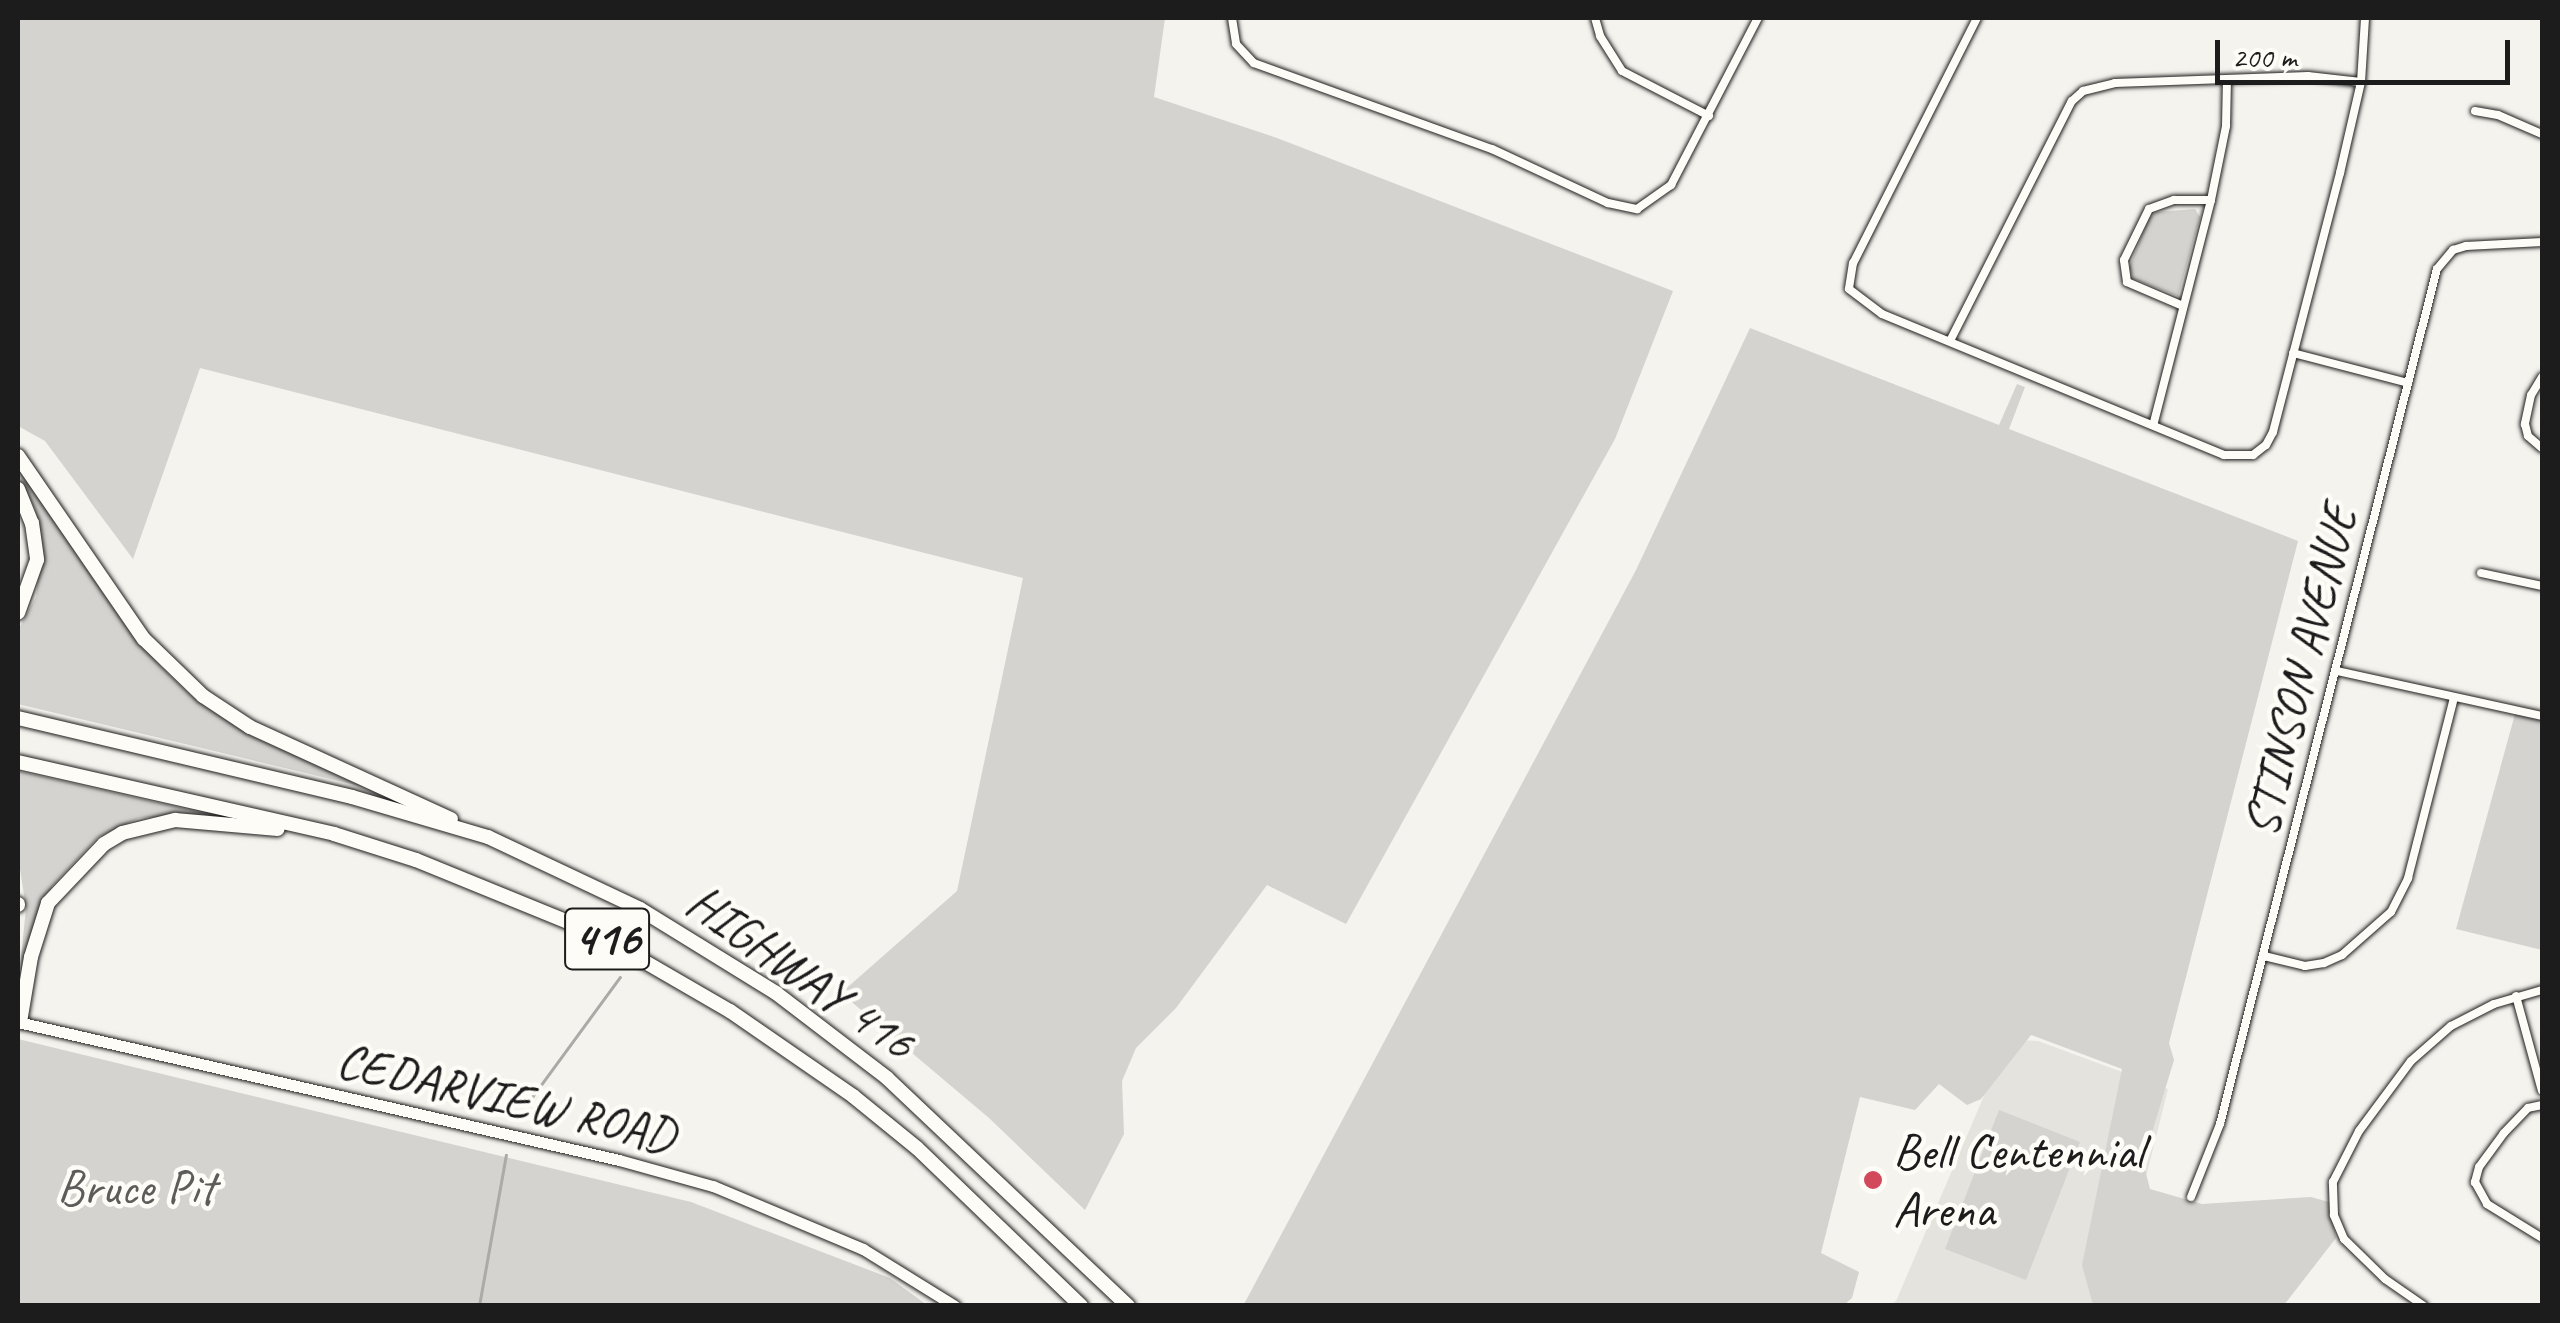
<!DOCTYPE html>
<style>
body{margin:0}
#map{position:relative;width:2560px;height:1323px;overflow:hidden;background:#f4f3ee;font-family:Caveat,sans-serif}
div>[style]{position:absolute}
.built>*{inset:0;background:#e4e3de}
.green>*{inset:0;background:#d4d3cf}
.stream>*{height:2.5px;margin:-1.25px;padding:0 1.25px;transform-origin:1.25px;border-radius:1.25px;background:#abaaa6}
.roads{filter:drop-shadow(0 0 2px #1c1c1c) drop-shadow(0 0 2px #1c1c1c)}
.minor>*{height:8px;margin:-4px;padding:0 4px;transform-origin:4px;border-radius:4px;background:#fdfcf7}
.secondary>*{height:11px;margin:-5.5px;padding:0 5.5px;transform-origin:5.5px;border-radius:5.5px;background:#fdfcf7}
.motorway>*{height:14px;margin:-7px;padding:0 7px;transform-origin:7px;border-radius:7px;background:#fdfcf7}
.dots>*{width:28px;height:28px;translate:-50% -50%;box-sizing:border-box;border:5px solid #fdfcf7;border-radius:50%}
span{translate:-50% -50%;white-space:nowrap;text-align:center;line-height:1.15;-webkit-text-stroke:9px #fdfcf7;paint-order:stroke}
.shield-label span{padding:2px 8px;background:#fdfcf7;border:2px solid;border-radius:8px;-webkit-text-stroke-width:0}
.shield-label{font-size:48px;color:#1c1c1c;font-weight:700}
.street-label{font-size:50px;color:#1c1c1c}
.poi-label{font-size:50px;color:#1c1c1c}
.left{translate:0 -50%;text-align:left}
.park-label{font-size:50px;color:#5c5c5b}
.frame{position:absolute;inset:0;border:20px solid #1c1c1c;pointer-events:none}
.scale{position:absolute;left:2215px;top:40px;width:295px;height:45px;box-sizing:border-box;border:5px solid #1c1c1c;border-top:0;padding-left:12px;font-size:30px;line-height:35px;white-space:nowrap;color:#1c1c1c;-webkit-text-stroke:8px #fdfcf7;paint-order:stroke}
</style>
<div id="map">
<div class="built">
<div style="clip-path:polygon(2008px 1040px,2038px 1041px,2168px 1089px,2114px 1305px,1889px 1306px,1896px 1301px)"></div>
</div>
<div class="green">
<div style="clip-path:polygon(18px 18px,1165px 18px,1154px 97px,1277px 138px,1673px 291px,1615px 439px,1346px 924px,1267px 885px,1176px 1008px,1136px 1048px,1122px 1081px,1124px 1134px,1085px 1210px,989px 1118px,841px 993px,957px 891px,1023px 578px,200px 368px,133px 559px,45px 441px,18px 426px)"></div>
<div style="clip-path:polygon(2195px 209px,2200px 217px,2178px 296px,2134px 279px,2129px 268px,2149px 218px,2157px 212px)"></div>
<div style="clip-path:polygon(1750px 328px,1999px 425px,2017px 384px,2025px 387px,2009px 429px,2298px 541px,2169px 1043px,2174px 1060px,2143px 1162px,2150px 1189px,2202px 1204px,2311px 1197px,2329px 1202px,2336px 1238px,2284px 1305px,2093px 1305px,2082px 1265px,2122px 1069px,2031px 1035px,1981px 1099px,1967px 1105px,1939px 1084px,1915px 1110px,1860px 1097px,1821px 1253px,1859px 1272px,1852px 1298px,1844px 1305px,1243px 1306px,1636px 570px)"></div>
<div style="clip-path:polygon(18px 464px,118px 612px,157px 663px,189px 694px,228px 721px,368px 788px,18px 704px,18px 630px,36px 597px,42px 540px,35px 508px,18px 479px)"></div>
<div style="clip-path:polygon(2515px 714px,2542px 720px,2542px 950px,2456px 929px)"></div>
<div style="clip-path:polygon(18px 771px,207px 814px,139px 818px,98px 837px,52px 886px,18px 987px,26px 908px,18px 856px)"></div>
<div style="clip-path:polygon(18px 1039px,691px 1202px,890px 1278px,927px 1305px,18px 1305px)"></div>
<div style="clip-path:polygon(1999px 1110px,2080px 1142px,2026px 1280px,1945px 1249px)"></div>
</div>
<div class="stream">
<div style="left:527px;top:1104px;width:157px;rotate:-53.8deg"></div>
<div style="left:479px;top:1306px;width:153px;rotate:-79.9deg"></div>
</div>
<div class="roads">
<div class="minor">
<div style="left:1232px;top:18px;width:26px;rotate:81deg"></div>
<div style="left:1236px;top:44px;width:26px;rotate:47deg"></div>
<div style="left:1254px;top:63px;width:253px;rotate:19.9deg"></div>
<div style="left:1492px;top:149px;width:128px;rotate:25deg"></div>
<div style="left:1608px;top:203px;width:30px;rotate:12deg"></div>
<div style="left:1637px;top:209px;width:42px;rotate:-35.2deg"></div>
<div style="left:1671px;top:185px;width:188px;rotate:-62.5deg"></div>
<div style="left:1595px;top:18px;width:19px;rotate:74deg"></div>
<div style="left:1600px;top:36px;width:41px;rotate:57.8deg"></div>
<div style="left:1622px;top:71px;width:98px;rotate:27.3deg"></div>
<div style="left:1977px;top:18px;width:275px;rotate:116.8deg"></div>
<div style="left:1853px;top:263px;width:26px;rotate:99deg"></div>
<div style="left:1849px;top:289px;width:41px;rotate:37.1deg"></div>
<div style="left:1882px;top:314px;width:370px;rotate:22.4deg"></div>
<div style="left:2224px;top:455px;width:29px"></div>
<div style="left:2253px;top:455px;width:16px;rotate:-38deg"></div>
<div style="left:2266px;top:445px;width:15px;rotate:-62deg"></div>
<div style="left:2273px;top:432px;width:268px;rotate:-75.5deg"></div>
<div style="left:2340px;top:173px;width:93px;rotate:-77deg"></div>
<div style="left:2361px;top:82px;width:64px;rotate:-86.4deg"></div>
<div style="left:2475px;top:111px;width:23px;rotate:10deg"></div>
<div style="left:2498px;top:115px;width:48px;rotate:23.4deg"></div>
<div style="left:2183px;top:306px;width:61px;rotate:-156.8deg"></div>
<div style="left:2127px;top:282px;width:22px;rotate:-98deg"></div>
<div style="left:2124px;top:260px;width:57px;rotate:-63.9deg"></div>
<div style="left:2149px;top:209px;width:27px;rotate:-20deg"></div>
<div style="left:2174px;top:200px;width:37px"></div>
<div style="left:1951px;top:339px;width:267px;rotate:-63.1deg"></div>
<div style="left:2072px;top:101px;width:15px;rotate:-42deg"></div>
<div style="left:2083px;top:91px;width:33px;rotate:-14deg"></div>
<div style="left:2115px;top:83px;width:193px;rotate:-2.1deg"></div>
<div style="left:2308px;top:76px;width:53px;rotate:6.5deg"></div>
<div style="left:2293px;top:353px;width:119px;rotate:14.6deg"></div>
<div style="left:2542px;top:377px;width:21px;rotate:121deg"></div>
<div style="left:2531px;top:395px;width:30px;rotate:102deg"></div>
<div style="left:2525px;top:424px;width:12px;rotate:76deg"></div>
<div style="left:2528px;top:436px;width:18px;rotate:41deg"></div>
<div style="left:2154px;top:422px;width:229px;rotate:-75.6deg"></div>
<div style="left:2211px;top:200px;width:76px;rotate:-78.5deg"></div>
<div style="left:2226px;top:126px;width:46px;rotate:-88.8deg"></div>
<div style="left:2481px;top:573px;width:62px;rotate:12deg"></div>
<div style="left:2337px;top:671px;width:210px;rotate:12.4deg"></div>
<div style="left:2264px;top:956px;width:42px;rotate:13.7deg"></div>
<div style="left:2305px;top:966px;width:19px;rotate:-9deg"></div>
<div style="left:2324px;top:963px;width:20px;rotate:-24deg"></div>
<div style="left:2342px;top:955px;width:65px;rotate:-41.3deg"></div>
<div style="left:2391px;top:912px;width:38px;rotate:-63deg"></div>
<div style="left:2408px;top:878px;width:186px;rotate:-75.7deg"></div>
<div style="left:2516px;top:996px;width:98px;rotate:74.7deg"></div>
<div style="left:2542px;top:1105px;width:14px;rotate:168deg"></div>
<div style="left:2528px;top:1108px;width:35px;rotate:134deg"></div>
<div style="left:2504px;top:1133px;width:42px;rotate:126.3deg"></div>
<div style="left:2479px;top:1167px;width:16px;rotate:105deg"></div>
<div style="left:2475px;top:1182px;width:25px;rotate:61deg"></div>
<div style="left:2487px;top:1204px;width:65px;rotate:31.7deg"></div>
<div style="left:2191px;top:1197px;width:79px;rotate:-68.3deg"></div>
<div style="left:2220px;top:1124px;width:882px;rotate:-75.76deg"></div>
<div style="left:2437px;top:269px;width:25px;rotate:-50deg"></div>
<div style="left:2453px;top:250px;width:14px;rotate:-17deg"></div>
<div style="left:2466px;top:246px;width:76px;rotate:-3deg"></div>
<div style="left:2424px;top:1306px;width:47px;rotate:-145.3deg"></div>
<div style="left:2385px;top:1279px;width:57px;rotate:-135.7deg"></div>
<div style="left:2344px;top:1239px;width:26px;rotate:-113deg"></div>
<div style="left:2334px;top:1215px;width:33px;rotate:-92deg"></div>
<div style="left:2333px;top:1182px;width:57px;rotate:-63deg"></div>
<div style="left:2359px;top:1131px;width:87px;rotate:-53.4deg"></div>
<div style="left:2411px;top:1061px;width:53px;rotate:-41.2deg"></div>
<div style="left:2451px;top:1026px;width:48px;rotate:-27.1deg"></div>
<div style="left:2494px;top:1004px;width:50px;rotate:-16.3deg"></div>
</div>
<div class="secondary">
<div style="left:18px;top:1022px;width:617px;rotate:12.93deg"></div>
<div style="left:619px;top:1160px;width:98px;rotate:15.5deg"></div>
<div style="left:713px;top:1186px;width:163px;rotate:22.8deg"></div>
<div style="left:863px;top:1249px;width:108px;rotate:31.8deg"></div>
</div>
<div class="motorway">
<div style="left:18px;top:456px;width:222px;rotate:55.5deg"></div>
<div style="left:144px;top:639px;width:82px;rotate:44deg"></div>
<div style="left:203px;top:696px;width:56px;rotate:33.4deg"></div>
<div style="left:250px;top:727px;width:221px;rotate:24.6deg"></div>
<div style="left:18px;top:489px;width:37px;rotate:68deg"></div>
<div style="left:32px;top:523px;width:37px;rotate:82deg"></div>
<div style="left:37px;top:560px;width:56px;rotate:109.7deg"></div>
<div style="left:18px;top:718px;width:343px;rotate:13.3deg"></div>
<div style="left:352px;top:797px;width:142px;rotate:16.4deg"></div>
<div style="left:488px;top:837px;width:168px;rotate:25.3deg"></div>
<div style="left:640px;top:909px;width:160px;rotate:31.7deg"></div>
<div style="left:776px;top:993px;width:140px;rotate:37.4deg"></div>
<div style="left:887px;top:1078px;width:332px;rotate:43.4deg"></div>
<div style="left:18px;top:762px;width:324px;rotate:12.8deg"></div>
<div style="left:334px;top:834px;width:86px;rotate:17.6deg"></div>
<div style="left:416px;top:860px;width:196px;rotate:22.2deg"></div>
<div style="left:597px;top:934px;width:154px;rotate:30.1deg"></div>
<div style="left:730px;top:1011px;width:150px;rotate:34.6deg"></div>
<div style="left:853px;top:1096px;width:82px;rotate:39.1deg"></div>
<div style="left:917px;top:1148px;width:228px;rotate:43.9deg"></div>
<div style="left:18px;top:904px;width:1px;rotate:90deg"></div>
<div style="left:20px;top:1022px;width:66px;rotate:-80.4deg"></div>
<div style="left:31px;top:957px;width:57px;rotate:-72.5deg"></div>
<div style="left:48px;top:903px;width:81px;rotate:-46.5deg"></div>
<div style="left:104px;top:844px;width:21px;rotate:-31deg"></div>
<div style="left:122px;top:833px;width:55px;rotate:-13.8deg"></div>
<div style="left:175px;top:820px;width:103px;rotate:5deg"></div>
</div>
</div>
<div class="dots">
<div style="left:1873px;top:1180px;background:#d1495b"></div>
</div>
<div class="shield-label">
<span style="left:607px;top:939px">416</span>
</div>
<div class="street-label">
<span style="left:2300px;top:671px;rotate:-76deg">STINSON AVENUE</span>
<span style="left:801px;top:972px;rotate:35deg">HIGHWAY 416</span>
<span style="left:506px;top:1098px;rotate:13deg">CEDARVIEW ROAD</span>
</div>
<div class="poi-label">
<span class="left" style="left:1893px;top:1180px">Bell Centennial<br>Arena</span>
</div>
<div class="park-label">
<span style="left:136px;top:1188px">Bruce Pit</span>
</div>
<div class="frame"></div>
<div class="scale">200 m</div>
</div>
